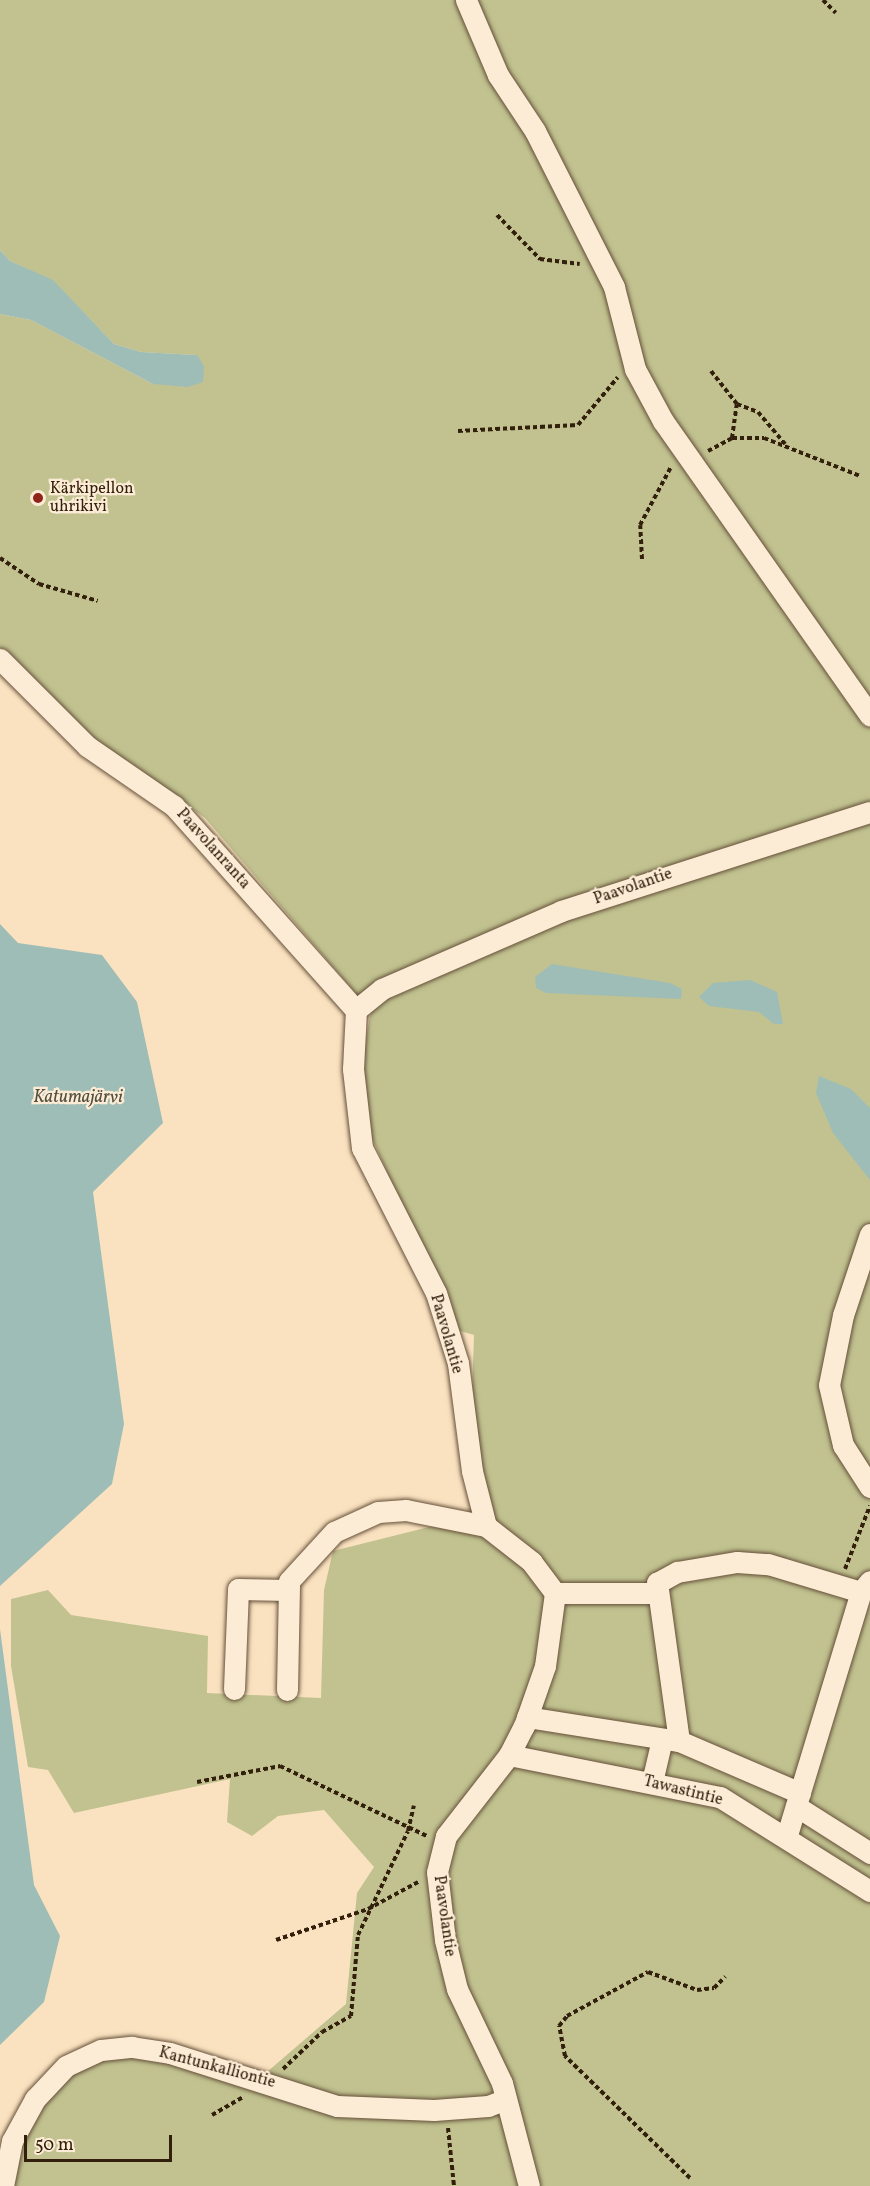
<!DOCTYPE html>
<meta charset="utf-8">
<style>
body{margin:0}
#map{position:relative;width:870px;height:2186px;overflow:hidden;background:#fae2c0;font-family:Vollkorn,serif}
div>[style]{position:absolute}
.green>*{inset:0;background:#c1c290}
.water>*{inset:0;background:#9ebdb6}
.path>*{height:4px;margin-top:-2px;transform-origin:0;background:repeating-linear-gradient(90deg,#33200c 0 4.5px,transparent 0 7.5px)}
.roads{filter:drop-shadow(0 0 2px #655039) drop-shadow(0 0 2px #655039)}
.minor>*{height:21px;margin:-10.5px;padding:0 10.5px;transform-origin:10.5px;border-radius:10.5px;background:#fcecd6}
.dots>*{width:16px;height:16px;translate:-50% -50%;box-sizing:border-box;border:3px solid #fcecd6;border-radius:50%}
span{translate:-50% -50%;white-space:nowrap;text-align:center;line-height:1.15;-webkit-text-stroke:4.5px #fcecd6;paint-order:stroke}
.poi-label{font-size:16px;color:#33200c}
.left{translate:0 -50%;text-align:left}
.street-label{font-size:16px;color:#33200c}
.water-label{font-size:18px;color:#534f3f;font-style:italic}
.scale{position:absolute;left:24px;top:2135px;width:148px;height:27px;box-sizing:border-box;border:3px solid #33200c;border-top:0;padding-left:8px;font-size:18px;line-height:21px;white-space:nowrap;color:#33200c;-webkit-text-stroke:4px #fcecd6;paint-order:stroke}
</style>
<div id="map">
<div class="green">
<div style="clip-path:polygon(0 0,870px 0,870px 2186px,8px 2186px,20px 2133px,59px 2079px,129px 2050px,260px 2078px,346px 2004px,357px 1893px,374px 1867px,324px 1810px,278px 1816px,252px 1836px,227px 1822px,230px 1779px,74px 1813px,48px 1770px,28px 1767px,11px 1666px,11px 1599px,48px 1590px,71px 1615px,208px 1636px,207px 1693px,321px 1698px,324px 1590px,333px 1551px,489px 1512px,470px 1460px,474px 1335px,457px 1330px,369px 1131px,362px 1062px,371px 1011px,205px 818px,76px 727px,0 649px,0 314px,31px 320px,153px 384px,197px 355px,141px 352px,114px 344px,53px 281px,10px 261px,0 250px)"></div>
</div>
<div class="water">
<div style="clip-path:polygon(0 250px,10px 261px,53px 280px,114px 344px,141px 352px,197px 355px,204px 366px,203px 382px,188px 387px,153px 384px,31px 320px,0 314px)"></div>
<div style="clip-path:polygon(0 924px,18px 943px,102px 955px,137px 1002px,163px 1123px,93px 1192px,124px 1424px,112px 1484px,0 1586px)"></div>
<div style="clip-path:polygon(552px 964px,670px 983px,682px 989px,681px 999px,546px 993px,536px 988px,535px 977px)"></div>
<div style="clip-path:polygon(750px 980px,777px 992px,783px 1024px,774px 1024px,759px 1012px,709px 1006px,699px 997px,713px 983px)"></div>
<div style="clip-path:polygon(819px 1076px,851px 1089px,870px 1108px,870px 1180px,833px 1133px,816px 1093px)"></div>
<div style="clip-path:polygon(0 1629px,34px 1885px,60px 1936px,44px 2002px,0 2045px)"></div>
</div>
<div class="path">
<div style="left:823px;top:0;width:18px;rotate:45deg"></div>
<div style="left:497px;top:215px;width:62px;rotate:45.7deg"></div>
<div style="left:540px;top:259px;width:40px;rotate:7.1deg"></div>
<div style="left:711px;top:371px;width:42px;rotate:51.8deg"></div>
<div style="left:737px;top:404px;width:22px;rotate:21deg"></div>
<div style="left:758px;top:412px;width:42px;rotate:49.8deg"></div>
<div style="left:458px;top:431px;width:120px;rotate:-2.9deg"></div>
<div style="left:578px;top:425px;width:62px;rotate:-50.2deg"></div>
<div style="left:732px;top:438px;width:34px;rotate:-82deg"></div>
<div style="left:708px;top:451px;width:27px;rotate:-28deg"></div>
<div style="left:732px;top:438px;width:32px"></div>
<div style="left:764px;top:438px;width:103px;rotate:21.6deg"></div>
<div style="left:0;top:558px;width:47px;rotate:33.7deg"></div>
<div style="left:39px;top:584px;width:61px;rotate:16.1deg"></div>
<div style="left:642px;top:559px;width:34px;rotate:-93deg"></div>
<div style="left:640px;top:525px;width:66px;rotate:-61.9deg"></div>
<div style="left:845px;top:1569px;width:68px;rotate:-68.4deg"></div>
<div style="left:197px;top:1782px;width:85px;rotate:-10.9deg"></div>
<div style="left:280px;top:1766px;width:163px;rotate:25.5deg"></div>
<div style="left:276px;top:1940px;width:97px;rotate:-18.6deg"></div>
<div style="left:368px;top:1909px;width:57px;rotate:-28.4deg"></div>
<div style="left:283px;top:2069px;width:54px;rotate:-43.5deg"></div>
<div style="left:322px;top:2032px;width:33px;rotate:-29deg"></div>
<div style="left:351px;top:2016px;width:81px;rotate:-85.1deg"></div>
<div style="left:358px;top:1935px;width:115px;rotate:-64.3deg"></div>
<div style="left:408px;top:1831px;width:26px;rotate:-77deg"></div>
<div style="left:212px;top:2115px;width:36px;rotate:-30deg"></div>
<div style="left:448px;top:2128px;width:58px;rotate:84.1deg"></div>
<div style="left:690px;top:2178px;width:175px;rotate:-135.7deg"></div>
<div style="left:565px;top:2056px;width:31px;rotate:-101deg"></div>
<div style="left:559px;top:2026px;width:13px;rotate:-51deg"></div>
<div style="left:567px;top:2016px;width:92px;rotate:-28.5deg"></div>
<div style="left:648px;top:1972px;width:52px;rotate:20.2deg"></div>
<div style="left:697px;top:1990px;width:17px;rotate:-7deg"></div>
<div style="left:714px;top:1988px;width:16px;rotate:-45deg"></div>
</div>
<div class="roads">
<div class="minor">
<div style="left:466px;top:0;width:82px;rotate:66.9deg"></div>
<div style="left:498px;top:75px;width:67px;rotate:56.5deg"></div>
<div style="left:535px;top:131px;width:175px;rotate:63.1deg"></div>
<div style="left:614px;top:287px;width:85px;rotate:75.6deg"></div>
<div style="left:635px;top:369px;width:59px;rotate:61.7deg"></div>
<div style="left:663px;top:421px;width:360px;rotate:54.9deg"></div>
<div style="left:0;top:659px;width:123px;rotate:45deg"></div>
<div style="left:87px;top:746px;width:106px;rotate:34.6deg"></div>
<div style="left:174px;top:806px;width:273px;rotate:48.3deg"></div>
<div style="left:870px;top:1234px;width:85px;rotate:108.4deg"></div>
<div style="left:843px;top:1315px;width:71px;rotate:101.3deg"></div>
<div style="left:829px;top:1385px;width:62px;rotate:76.9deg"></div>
<div style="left:843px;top:1445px;width:50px;rotate:57.3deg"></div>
<div style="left:555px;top:1593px;width:103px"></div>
<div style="left:234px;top:1689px;width:100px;rotate:-87.7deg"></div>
<div style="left:238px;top:1589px;width:50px;rotate:1.1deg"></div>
<div style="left:287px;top:1690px;width:109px;rotate:-88.9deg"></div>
<div style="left:289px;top:1581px;width:67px;rotate:-47.4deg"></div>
<div style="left:334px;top:1532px;width:48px;rotate:-24.4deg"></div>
<div style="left:378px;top:1512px;width:28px;rotate:-4deg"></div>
<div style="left:406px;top:1510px;width:82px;rotate:11.3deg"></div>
<div style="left:527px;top:1717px;width:154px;rotate:9deg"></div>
<div style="left:509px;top:1755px;width:215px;rotate:11.3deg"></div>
<div style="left:720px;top:1797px;width:177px;rotate:32.1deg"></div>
<div style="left:652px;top:1782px;width:44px;rotate:-76.9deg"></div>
<div style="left:800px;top:1793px;width:132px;rotate:-156.7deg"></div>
<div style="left:679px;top:1741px;width:160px;rotate:-97.9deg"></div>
<div style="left:657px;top:1583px;width:23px;rotate:-29deg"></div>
<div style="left:677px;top:1572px;width:61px;rotate:-9.5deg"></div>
<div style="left:737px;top:1562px;width:31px;rotate:4deg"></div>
<div style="left:768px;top:1564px;width:97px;rotate:16.8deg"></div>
<div style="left:796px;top:1806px;width:88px;rotate:32.4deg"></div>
<div style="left:787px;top:1835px;width:254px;rotate:-73.1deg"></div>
<div style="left:861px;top:1592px;width:14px;rotate:-51deg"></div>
<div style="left:3px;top:2186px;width:46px;rotate:-78.7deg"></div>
<div style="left:12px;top:2141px;width:48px;rotate:-61.3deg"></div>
<div style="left:35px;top:2099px;width:45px;rotate:-46.8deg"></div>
<div style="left:66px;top:2066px;width:38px;rotate:-25deg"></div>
<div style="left:101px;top:2050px;width:31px;rotate:-6deg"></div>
<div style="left:132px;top:2047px;width:38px;rotate:9deg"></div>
<div style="left:170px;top:2053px;width:175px;rotate:17.6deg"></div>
<div style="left:337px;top:2106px;width:97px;rotate:2.4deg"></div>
<div style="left:434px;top:2110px;width:54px;rotate:-4.2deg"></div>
<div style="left:488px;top:2106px;width:19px;rotate:-21deg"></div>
<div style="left:529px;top:2186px;width:106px;rotate:-104.7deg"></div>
<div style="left:502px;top:2083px;width:104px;rotate:-115.6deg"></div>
<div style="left:457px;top:1989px;width:50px;rotate:-103.8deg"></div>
<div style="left:445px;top:1940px;width:68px;rotate:-96.7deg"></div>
<div style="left:437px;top:1872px;width:37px;rotate:-76deg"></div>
<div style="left:446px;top:1836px;width:103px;rotate:-52.1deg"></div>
<div style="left:509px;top:1755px;width:33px;rotate:-63deg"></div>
<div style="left:524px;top:1726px;width:64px;rotate:-70.7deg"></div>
<div style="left:545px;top:1666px;width:74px;rotate:-82.2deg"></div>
<div style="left:555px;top:1593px;width:39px;rotate:-127deg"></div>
<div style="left:532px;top:1562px;width:58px;rotate:-142deg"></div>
<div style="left:486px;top:1526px;width:57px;rotate:-104.3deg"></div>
<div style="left:472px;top:1471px;width:109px;rotate:-97.4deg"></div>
<div style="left:458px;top:1363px;width:73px;rotate:-107.4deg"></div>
<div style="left:436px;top:1293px;width:163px;rotate:-117deg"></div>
<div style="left:362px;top:1148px;width:80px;rotate:-96.5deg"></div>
<div style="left:353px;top:1069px;width:59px;rotate:-87.1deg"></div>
<div style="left:356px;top:1010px;width:33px;rotate:-39deg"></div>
<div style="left:382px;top:989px;width:195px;rotate:-23.5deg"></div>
<div style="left:561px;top:911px;width:324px;rotate:-17.8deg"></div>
</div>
</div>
<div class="dots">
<div style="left:38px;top:498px;background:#8f2418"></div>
</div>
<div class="poi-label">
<span class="left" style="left:50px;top:498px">Kärkipellon<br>uhrikivi</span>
</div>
<div class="street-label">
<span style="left:213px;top:849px;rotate:48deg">Paavolanranta</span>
<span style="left:633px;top:887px;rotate:-19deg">Paavolantie</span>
<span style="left:446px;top:1334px;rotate:74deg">Paavolantie</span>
<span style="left:683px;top:1791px;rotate:14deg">Tawastintie</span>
<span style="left:444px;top:1916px;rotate:82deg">Paavolantie</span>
<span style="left:217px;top:2068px;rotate:15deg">Kantunkalliontie</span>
</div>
<div class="water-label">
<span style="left:78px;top:1098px">Katumajärvi</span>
</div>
<div class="scale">50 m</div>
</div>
